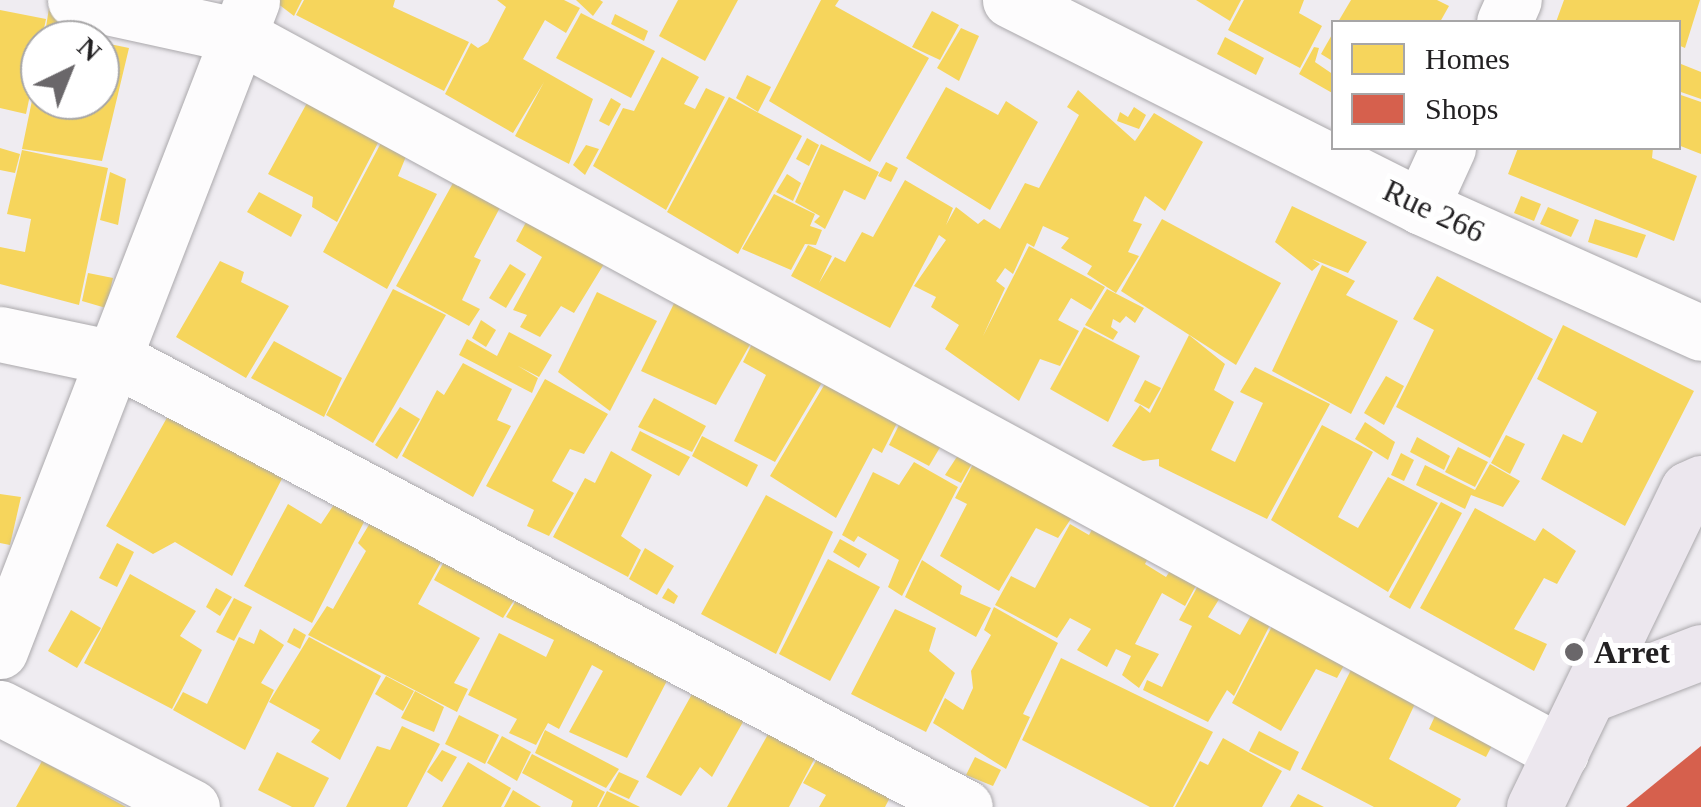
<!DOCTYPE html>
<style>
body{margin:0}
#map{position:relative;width:1701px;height:807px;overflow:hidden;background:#efecf1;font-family:"Times New Roman",serif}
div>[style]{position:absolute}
.homes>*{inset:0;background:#f6d55c}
.shops>*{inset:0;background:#d6604d}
.roads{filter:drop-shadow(0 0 2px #aba9ac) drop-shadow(0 0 2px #aba9ac)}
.minor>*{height:55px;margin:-27.5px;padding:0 27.5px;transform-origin:27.5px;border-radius:27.5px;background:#fdfcfd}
.major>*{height:55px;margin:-27.5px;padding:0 27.5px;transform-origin:27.5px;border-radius:27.5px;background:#ece7ee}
.dots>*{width:28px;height:28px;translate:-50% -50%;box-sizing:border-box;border:5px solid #fff;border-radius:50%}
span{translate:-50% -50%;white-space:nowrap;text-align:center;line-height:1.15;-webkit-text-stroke:10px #fff;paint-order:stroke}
.street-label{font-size:32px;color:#222022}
.poi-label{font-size:32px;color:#222022;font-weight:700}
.left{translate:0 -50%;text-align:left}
.legend{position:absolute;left:1331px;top:20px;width:350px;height:130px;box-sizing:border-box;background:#fff;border:2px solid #a7a6a7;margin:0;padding:12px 18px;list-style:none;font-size:30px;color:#222022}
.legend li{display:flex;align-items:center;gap:20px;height:50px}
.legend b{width:50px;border:2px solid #a7a6a7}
.north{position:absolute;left:20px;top:20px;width:100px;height:100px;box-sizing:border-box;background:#fff;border:2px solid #a7a6a7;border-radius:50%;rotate:43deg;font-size:28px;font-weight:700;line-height:40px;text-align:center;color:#222022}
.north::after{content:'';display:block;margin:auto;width:35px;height:45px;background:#6a676a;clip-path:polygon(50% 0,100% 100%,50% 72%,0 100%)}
</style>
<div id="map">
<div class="homes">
<div style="clip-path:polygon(273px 0,302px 0,294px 16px)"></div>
<div style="clip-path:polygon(304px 0,395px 0,393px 7px,469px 42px,444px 91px,296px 15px)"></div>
<div style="clip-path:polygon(497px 0,564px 0,580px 8px,566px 33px,545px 20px,523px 59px,593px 99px,569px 164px,515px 136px,544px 82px,513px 133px,445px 94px,471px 43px,478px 48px,488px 42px,506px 7px)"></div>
<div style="clip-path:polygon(576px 0,600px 0,603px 2px,593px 16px)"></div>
<div style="clip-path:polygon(678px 0,738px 0,705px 61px,659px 36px)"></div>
<div style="clip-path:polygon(821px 0,839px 0,835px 6px,929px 58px,870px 162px,769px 101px)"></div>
<div style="clip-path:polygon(1196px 0,1241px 0,1230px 21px)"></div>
<div style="clip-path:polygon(1244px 0,1304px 0,1299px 13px,1322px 26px,1300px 68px,1228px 30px)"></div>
<div style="clip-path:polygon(1351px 0,1437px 0,1449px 6px,1440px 22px,1338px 22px)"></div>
<div style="clip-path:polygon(1564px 0,1700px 0,1685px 48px,1678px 45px,1678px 22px,1556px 22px)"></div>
<div style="clip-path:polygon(49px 8px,83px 16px,81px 37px,88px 40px,44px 40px)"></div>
<div style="clip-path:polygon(0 10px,46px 19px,26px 114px,0 108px)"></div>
<div style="clip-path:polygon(932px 11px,959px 25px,940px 60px,912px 47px)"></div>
<div style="clip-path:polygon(581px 13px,655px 51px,631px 98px,556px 58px)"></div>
<div style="clip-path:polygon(615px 14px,648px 31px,644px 41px,611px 24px)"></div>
<div style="clip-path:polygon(961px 28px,979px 36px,959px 81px,937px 68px)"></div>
<div style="clip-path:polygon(1334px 31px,1334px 62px,1321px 54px)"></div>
<div style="clip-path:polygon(1225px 37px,1264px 58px,1256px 75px,1217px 54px)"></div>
<div style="clip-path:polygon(100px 42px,129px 48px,102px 161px,22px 149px,36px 81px,40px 100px,100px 100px)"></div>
<div style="clip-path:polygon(1314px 47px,1319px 48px,1315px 62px,1334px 75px,1334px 94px,1299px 74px)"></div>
<div style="clip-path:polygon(662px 57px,699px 77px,684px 104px,695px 109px,706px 88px,725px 97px,666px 210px,593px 166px,623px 108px,634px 111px)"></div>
<div style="clip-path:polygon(1681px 64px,1701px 72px,1701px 99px,1678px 91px)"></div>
<div style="clip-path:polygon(747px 75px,771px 87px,758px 112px,736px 98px)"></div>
<div style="clip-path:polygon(946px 87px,998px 115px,1006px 101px,1038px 122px,990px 210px,906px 158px)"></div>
<div style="clip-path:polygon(1078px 90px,1135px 141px,1154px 113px,1203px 142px,1165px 211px,1145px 196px,1133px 221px,1142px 224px,1128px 252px,1139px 256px,1116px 293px,1087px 274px,1092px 266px,1061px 248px,1069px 238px,1043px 226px,1034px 247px,1027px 243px,1013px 274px,1005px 268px,996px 281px,1005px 288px,983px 336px,1029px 246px,1105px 287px,1091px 310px,1071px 298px,1058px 320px,1079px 331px,1060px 366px,1040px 359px,1019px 401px,945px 349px,959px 325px,931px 307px,936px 297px,914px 286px,946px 240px,939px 235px,890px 328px,791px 276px,808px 245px,832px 256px,819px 283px,835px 257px,845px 262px,862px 232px,873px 237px,905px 180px,953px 208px,946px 225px,956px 207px,978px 224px,984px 219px,1000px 229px,1025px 183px,1039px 188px,1079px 115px,1067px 107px)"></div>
<div style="clip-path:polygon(1678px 94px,1701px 102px,1701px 154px,1678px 145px)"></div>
<div style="clip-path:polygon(729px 97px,802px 136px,738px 254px,667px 212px)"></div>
<div style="clip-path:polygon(611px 98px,621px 104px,609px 126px,599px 121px)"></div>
<div style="clip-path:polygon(307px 103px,380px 139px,337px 222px,312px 207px,313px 197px,268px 174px)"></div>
<div style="clip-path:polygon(1134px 107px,1146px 115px,1139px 129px,1117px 121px,1120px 112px,1128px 117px)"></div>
<div style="clip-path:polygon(807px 138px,819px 145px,809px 166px,796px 159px)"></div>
<div style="clip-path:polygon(382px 141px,407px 154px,398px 176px,437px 194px,387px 289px,323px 252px)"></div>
<div style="clip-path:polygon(821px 144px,879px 172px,865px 200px,844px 190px,825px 229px,814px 222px,820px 216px,795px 202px)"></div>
<div style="clip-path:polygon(586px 145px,599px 149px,585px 175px,573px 165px)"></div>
<div style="clip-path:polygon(0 148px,20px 154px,15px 173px,0 170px)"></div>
<div style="clip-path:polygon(1518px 148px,1653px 148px,1652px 158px,1697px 176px,1674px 241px,1508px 174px)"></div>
<div style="clip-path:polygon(22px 150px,108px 168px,79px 305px,0 284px,0 247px,25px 252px,31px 219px,7px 214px)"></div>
<div style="clip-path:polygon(886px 162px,898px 168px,891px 182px,878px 176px)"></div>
<div style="clip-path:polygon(110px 172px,126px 179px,118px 225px,100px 220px)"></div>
<div style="clip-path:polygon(458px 174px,505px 198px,474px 257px,481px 260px,462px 300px,480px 309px,469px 326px,396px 286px)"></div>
<div style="clip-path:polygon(787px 174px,801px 183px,793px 201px,776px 192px)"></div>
<div style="clip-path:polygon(259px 192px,302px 215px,291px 237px,247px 212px)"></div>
<div style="clip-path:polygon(774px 194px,815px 214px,810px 226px,822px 230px,816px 245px,805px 244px,791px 270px,742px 249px)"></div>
<div style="clip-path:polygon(1521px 196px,1541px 204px,1534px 221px,1514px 213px)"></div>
<div style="clip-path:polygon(1292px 206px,1367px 242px,1348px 273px,1312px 259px,1320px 264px,1312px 271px,1275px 242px)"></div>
<div style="clip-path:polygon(1548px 207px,1579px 220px,1571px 237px,1540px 224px)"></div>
<div style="clip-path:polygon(532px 211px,607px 259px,574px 313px,561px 306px,540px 337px,520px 327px,527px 315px,513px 310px,542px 257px,516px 241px)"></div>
<div style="clip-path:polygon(1162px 219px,1281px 283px,1236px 365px,1121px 291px)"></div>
<div style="clip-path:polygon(1595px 219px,1646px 235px,1637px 258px,1588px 242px)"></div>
<div style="clip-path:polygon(220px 261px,244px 272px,241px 282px,289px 306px,246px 378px,176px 337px)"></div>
<div style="clip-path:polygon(510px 264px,526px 274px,506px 308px,489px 298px)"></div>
<div style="clip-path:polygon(1322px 265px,1355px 281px,1346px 295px,1398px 321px,1351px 414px,1272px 371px)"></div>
<div style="clip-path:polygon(88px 273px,113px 278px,106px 308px,82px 301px)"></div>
<div style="clip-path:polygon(1437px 276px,1553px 339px,1490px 458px,1396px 407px,1434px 330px,1413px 319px)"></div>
<div style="clip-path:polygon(684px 283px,762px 323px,716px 405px,641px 371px)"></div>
<div style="clip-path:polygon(393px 289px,446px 315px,373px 443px,326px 415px)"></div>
<div style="clip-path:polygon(1107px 289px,1144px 308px,1135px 323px,1126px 316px,1120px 323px,1113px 319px,1111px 327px,1118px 332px,1113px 340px,1085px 325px)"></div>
<div style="clip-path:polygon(597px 292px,657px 321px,610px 411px,558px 372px)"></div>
<div style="clip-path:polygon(481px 320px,496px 330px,486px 347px,472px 338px)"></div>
<div style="clip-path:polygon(1563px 325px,1694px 391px,1625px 526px,1541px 479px,1563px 434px,1582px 443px,1597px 412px,1537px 379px)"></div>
<div style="clip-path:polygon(1084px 327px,1140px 356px,1108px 422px,1050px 389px)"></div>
<div style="clip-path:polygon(760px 328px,830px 369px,775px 462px,734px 441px,766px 375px,743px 362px)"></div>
<div style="clip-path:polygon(509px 332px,552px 355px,539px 377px,518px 366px,538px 378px,532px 393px,459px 355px,467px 339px,497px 356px)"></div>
<div style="clip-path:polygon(1189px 335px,1225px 364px,1214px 390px,1234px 402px,1211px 450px,1235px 462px,1263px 403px,1240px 392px,1255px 367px,1330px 404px,1267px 519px,1159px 466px,1159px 459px,1143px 461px,1112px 446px,1140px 405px,1150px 413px)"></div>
<div style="clip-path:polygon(274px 341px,342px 378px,324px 417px,251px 378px)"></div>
<div style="clip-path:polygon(463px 363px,512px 389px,497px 420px,511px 426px,473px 497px,402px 456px,437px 390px,444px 395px)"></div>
<div style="clip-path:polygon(832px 372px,903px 411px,882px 453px,873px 448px,836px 518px,770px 476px)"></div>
<div style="clip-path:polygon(1386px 376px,1404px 386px,1384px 425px,1364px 413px)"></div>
<div style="clip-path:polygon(545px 379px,608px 414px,584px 454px,570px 449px,552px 481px,574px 493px,549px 536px,527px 526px,534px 510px,486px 486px)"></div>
<div style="clip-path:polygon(1145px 380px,1161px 388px,1149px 409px,1134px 401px)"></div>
<div style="clip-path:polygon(654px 398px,706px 426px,692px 452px,638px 427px)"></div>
<div style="clip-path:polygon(173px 407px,288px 467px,232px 576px,175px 542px,153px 554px,106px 526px)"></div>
<div style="clip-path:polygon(400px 407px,420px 419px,397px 459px,375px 445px)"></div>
<div style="clip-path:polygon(903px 417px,945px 439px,929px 466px,889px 445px)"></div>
<div style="clip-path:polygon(1365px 422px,1395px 442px,1388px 460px,1355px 439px)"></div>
<div style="clip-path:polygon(1322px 425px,1373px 452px,1338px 517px,1358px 528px,1388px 477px,1438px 503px,1388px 592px,1271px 520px)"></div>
<div style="clip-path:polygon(640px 431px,690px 457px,679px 476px,631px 450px)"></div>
<div style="clip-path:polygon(1506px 435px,1525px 444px,1510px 474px,1491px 463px)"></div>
<div style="clip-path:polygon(702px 436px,758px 465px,747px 487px,692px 456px)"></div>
<div style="clip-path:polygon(1417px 437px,1450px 456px,1444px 470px,1410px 452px)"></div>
<div style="clip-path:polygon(1458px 447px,1488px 462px,1475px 487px,1445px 472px)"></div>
<div style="clip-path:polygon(962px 449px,976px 456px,961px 483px,945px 475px)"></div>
<div style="clip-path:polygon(981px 449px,1085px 498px,1058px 538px,1036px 528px,999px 591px,940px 556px,967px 504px,955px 498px)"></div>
<div style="clip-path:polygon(611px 451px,652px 475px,621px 536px,641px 550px,628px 577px,553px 537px,585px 478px,595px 483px)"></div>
<div style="clip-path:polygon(1401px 453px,1414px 460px,1404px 481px,1391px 475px)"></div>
<div style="clip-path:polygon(914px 462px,958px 487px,902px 596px,888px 587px,899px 560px,858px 536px,854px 542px,842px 535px,873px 472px,899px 485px)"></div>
<div style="clip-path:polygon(1490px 464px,1520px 481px,1503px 507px,1471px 495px,1465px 509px,1416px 485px,1425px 465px,1475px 490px)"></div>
<div style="clip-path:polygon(0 494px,21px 497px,10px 545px,0 543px)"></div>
<div style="clip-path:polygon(766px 495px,833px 532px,776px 654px,701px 614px)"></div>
<div style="clip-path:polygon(1441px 502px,1462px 513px,1410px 609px,1389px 597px)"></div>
<div style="clip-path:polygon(335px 503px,364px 522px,312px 623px,244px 586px,288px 504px,321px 524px)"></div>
<div style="clip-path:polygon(1475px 508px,1535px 541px,1543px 528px,1576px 551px,1557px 584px,1544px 578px,1514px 629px,1547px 644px,1534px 671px,1420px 608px)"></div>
<div style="clip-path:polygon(1102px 511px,1157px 540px,1145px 564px,1166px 577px,1183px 551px,1207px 565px,1185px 606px,1162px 593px,1135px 644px,1159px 654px,1139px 688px,1122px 675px,1131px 656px,1116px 649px,1107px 667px,1077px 650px,1091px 629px,1070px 618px,1057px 638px,995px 605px,1011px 576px,1035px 588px,1070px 524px,1089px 535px)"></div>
<div style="clip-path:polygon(373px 518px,445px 555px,418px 604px,480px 638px,454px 683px,468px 689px,457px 712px,308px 635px,327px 606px,333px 609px,366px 551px,358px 543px)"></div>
<div style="clip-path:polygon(840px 539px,867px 554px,859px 568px,833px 552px)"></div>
<div style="clip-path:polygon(117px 543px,134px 552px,117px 587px,99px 578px)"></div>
<div style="clip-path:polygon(452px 547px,524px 584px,503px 618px,434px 580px)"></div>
<div style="clip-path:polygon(645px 548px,674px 566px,657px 595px,629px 579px)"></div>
<div style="clip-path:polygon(828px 559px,880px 587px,830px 681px,779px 654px)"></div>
<div style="clip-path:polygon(922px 560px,962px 586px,960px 594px,991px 608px,976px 637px,905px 597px)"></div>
<div style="clip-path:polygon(1205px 573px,1226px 588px,1208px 617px,1240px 635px,1258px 603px,1276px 613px,1234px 696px,1227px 690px,1208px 722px,1143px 690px,1147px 680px,1162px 687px,1192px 626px,1179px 620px)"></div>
<div style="clip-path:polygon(130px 574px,196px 611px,180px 636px,202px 650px,172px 709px,84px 663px)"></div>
<div style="clip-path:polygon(525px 585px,671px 673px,627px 758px,569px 732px,603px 671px,592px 665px,559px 729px,548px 723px,536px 745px,509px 733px,517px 719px,468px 695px,499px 633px,546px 657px,554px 640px,506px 617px)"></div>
<div style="clip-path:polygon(216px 588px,232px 597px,220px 616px,206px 607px)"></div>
<div style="clip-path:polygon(668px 588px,678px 596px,674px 604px,662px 598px)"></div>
<div style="clip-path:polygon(234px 598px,252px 607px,234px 641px,216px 632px)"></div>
<div style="clip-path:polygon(994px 607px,1058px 643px,1023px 714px,1030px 717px,1006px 769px,933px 723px,945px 698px,963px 710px,973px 688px,971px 671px,991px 635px,984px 630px)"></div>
<div style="clip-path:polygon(895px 609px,936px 628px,929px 651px,955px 673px,926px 732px,851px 694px)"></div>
<div style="clip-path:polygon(1281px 609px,1354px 647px,1337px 678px,1316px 669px,1281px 731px,1232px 703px)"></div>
<div style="clip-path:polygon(71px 610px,101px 628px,77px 668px,48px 651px)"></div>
<div style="clip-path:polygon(294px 628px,306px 635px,300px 649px,287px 642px)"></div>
<div style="clip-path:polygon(260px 629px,284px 645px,261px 683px,274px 690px,245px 750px,173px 710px,183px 692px,207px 704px,239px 637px,254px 644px)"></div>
<div style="clip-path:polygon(309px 637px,381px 676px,340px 760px,311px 742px,320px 730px,269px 702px)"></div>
<div style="clip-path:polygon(1061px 658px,1213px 732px,1173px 807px,1150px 807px,1022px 740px)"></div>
<div style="clip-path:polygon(1355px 662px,1420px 693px,1389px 759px,1461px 799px,1456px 807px,1374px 807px,1301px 769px)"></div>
<div style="clip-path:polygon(386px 676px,414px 691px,403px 711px,375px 694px)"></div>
<div style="clip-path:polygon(697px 685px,748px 713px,712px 777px,700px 767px,681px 796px,646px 777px)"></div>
<div style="clip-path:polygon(415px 691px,444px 707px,434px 732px,401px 718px)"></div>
<div style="clip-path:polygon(1441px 703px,1499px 732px,1486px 757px,1429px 729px)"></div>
<div style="clip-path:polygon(459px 715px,499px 735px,485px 764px,445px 744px)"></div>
<div style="clip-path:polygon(402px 726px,440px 744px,407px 807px,346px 807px,377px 746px,390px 750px)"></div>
<div style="clip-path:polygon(771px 729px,817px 754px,789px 807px,727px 807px)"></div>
<div style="clip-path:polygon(545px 730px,619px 769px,606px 788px,535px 753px)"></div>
<div style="clip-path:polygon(1259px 731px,1299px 752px,1290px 771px,1249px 751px)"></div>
<div style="clip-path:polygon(502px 736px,531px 752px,517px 781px,487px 763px)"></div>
<div style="clip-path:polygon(1223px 738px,1282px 771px,1262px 807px,1175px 807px,1200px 761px,1208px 765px)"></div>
<div style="clip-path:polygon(827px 742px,899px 780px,885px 807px,819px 807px,826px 795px,803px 783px)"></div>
<div style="clip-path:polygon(442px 750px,457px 757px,442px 782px,427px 772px)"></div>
<div style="clip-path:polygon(277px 752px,329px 778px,314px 807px,292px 807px,258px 790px)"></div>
<div style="clip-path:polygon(532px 754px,605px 792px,597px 807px,571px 807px,573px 801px,522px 773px)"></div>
<div style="clip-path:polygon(975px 757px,1001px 770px,993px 786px,966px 775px)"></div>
<div style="clip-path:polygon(42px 761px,126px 807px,16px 807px)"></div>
<div style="clip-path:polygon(468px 762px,511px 788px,501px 807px,442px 807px)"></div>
<div style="clip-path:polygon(619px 772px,639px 781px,629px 799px,609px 790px)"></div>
<div style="clip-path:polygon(513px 790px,541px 807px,504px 807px)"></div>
<div style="clip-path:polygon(607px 791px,640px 807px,599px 807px)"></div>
<div style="clip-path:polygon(1298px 794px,1324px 807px,1290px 807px)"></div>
</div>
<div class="shops">
<div style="clip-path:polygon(1701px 746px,1701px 807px,1626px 807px)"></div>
</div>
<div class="roads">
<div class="minor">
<div style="left:75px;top:0;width:169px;rotate:12.3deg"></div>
<div style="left:240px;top:36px;width:1503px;rotate:28.49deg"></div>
<div style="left:1010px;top:0;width:460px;rotate:26.7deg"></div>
<div style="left:1421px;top:207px;width:307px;rotate:24.2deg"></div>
<div style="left:1504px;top:22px;width:24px;rotate:-66deg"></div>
<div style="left:1421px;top:207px;width:65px;rotate:-65.4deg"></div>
<div style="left:0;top:334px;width:116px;rotate:11.9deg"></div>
<div style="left:114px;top:358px;width:962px;rotate:27.82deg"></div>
<div style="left:0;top:651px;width:697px;rotate:-68.81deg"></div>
<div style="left:0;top:708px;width:216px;rotate:27.3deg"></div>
</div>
<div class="major">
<div style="left:1589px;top:695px;width:120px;rotate:-21deg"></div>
<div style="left:1534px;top:807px;width:353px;rotate:-64.2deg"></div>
<div style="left:1688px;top:489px;width:14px;rotate:-25deg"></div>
</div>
</div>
<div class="dots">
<div style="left:1574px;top:652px;background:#6a676a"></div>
</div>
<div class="street-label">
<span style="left:1434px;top:211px;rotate:25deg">Rue 266</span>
</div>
<div class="poi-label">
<span class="left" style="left:1594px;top:652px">Arret</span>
</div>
<ul class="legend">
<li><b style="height:28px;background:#f6d55c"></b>Homes</li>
<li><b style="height:28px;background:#d6604d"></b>Shops</li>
</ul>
<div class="north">N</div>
</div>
